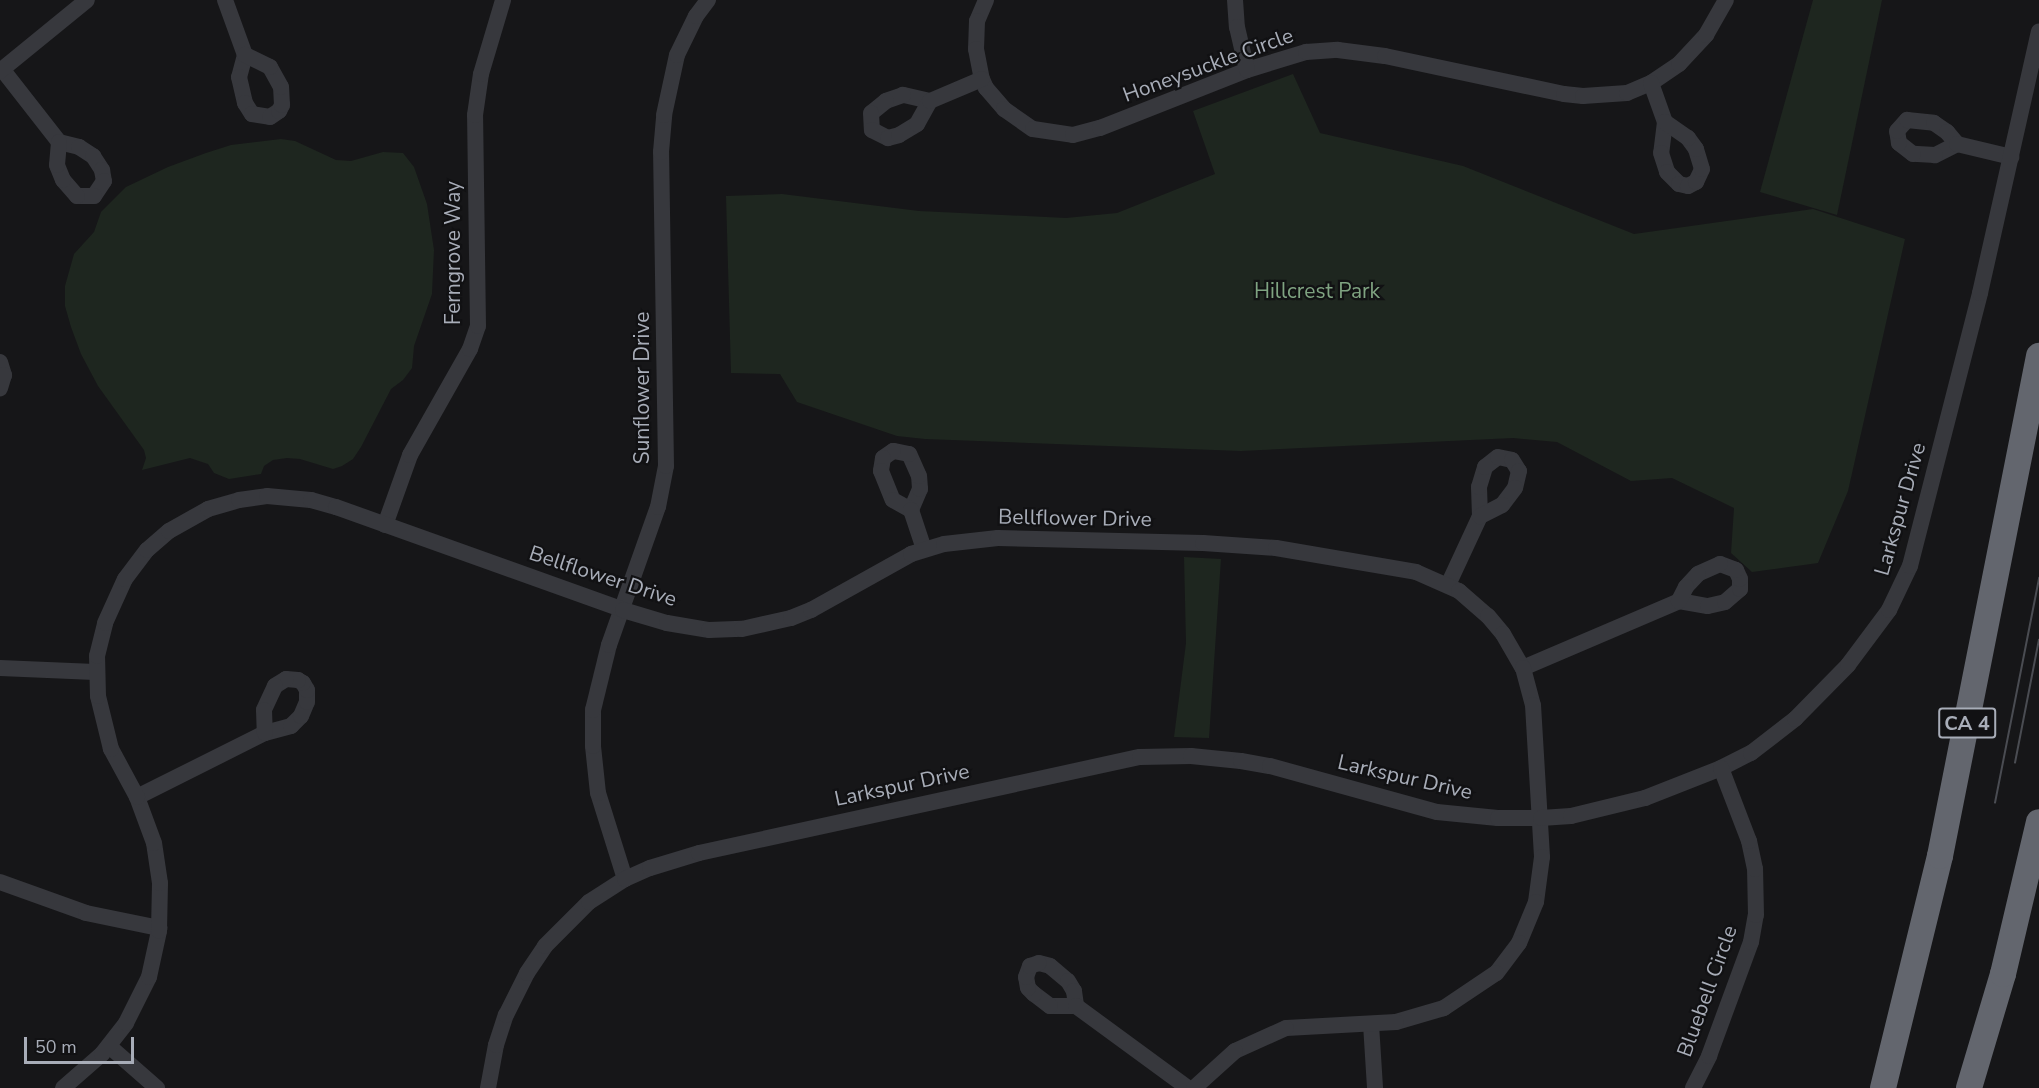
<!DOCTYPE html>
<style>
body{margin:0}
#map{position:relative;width:2039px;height:1088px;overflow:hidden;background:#161618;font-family:"Nunito Sans",sans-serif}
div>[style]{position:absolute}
.green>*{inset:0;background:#1e261f}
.minor>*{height:16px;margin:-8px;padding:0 8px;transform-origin:8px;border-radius:8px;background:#37383d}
.highway>*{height:26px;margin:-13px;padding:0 13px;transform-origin:13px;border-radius:13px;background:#63666e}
.tram>*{height:1.5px;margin:-0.75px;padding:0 0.75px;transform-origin:0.75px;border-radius:0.75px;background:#4a4c52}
span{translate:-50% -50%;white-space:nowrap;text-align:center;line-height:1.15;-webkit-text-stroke:4.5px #111113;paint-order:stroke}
.shield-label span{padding:2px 4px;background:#111113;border:2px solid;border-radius:4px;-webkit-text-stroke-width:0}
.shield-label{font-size:20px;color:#a8adb8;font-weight:700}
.street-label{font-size:21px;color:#a8adb8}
.park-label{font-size:21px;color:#7fa381}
.scale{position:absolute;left:24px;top:1037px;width:110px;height:27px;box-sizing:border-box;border:3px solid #a8adb8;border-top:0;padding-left:8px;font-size:18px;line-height:21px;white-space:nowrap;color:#a8adb8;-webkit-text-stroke:4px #111113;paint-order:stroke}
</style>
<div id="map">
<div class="green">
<div style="clip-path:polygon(1813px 0,1882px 0,1837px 215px,1760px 192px)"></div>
<div style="clip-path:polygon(1293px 74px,1320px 133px,1463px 166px,1634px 234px,1813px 209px,1905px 239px,1848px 491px,1818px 563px,1752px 572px,1731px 553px,1734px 508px,1672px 478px,1631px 481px,1557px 442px,1513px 438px,1241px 451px,925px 439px,897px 436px,797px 402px,780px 374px,731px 373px,726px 196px,782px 194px,919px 211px,1066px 218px,1117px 213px,1215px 174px,1193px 111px)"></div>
<div style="clip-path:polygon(281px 139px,295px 141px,336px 160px,351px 161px,383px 152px,403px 153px,414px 167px,427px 204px,434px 250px,432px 294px,414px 346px,412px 368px,403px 380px,391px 389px,361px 447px,353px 459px,342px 466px,333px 469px,300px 459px,287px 458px,273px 460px,264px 466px,261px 474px,229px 479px,214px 473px,208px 464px,190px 458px,142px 470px,146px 458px,144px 450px,98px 386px,81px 354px,71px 327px,65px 306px,65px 286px,74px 254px,94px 232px,101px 212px,126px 187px,168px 167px,206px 153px,231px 145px)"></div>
<div style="clip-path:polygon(1184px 557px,1221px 559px,1209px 738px,1174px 737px,1186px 643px)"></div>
</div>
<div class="minor">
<div style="left:225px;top:0;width:59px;rotate:70deg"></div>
<div style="left:245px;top:55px;width:23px;rotate:105deg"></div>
<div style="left:239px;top:77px;width:27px;rotate:77deg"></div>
<div style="left:245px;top:103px;width:13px;rotate:58deg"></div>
<div style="left:252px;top:114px;width:18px;rotate:9deg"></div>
<div style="left:270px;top:117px;width:11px;rotate:-34deg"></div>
<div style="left:279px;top:111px;width:7px;rotate:-63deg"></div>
<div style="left:282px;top:105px;width:18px;rotate:-93deg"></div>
<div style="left:281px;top:87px;width:23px;rotate:-119deg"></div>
<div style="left:270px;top:67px;width:28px;rotate:-154deg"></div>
<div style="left:986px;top:0;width:23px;rotate:113deg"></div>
<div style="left:977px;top:21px;width:28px;rotate:92deg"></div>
<div style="left:976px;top:49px;width:31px;rotate:79deg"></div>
<div style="left:982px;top:79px;width:10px;rotate:66deg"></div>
<div style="left:986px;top:88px;width:28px;rotate:49deg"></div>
<div style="left:1004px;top:109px;width:35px;rotate:35deg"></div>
<div style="left:1033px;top:129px;width:40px;rotate:8.5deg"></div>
<div style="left:1073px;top:135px;width:28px;rotate:-15deg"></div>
<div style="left:1100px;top:128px;width:158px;rotate:-21.5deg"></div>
<div style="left:1247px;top:70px;width:62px;rotate:-17deg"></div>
<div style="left:1306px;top:52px;width:32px;rotate:-4deg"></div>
<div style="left:1338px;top:50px;width:47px;rotate:7.3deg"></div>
<div style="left:1385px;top:56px;width:183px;rotate:12deg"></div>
<div style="left:1564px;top:94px;width:19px;rotate:6deg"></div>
<div style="left:1583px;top:96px;width:44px;rotate:-3.9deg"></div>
<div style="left:1627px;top:93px;width:26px;rotate:-23deg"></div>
<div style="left:1651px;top:83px;width:34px;rotate:-34deg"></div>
<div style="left:1679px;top:64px;width:40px;rotate:-47deg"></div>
<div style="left:1706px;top:35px;width:40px;rotate:-60.3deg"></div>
<div style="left:1235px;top:0;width:27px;rotate:86deg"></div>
<div style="left:1237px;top:27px;width:44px;rotate:76.9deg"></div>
<div style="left:2px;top:69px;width:93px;rotate:52deg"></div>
<div style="left:59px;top:142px;width:21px;rotate:14deg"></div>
<div style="left:79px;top:147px;width:17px;rotate:33deg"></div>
<div style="left:93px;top:156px;width:17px;rotate:57deg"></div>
<div style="left:102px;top:170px;width:11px;rotate:80deg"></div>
<div style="left:104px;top:181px;width:18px;rotate:124deg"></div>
<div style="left:94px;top:196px;width:17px;rotate:180deg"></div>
<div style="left:77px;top:196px;width:21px;rotate:-131deg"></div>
<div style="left:63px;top:180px;width:16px;rotate:-112deg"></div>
<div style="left:57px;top:165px;width:23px;rotate:-85deg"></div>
<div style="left:0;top:71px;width:112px;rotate:-39.2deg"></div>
<div style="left:1651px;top:83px;width:41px;rotate:70.3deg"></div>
<div style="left:1665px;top:122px;width:31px;rotate:97deg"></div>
<div style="left:1661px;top:153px;width:20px;rotate:72deg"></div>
<div style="left:1667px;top:172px;width:17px;rotate:45deg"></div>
<div style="left:1679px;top:184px;width:9px;rotate:13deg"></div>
<div style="left:1688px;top:186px;width:9px;rotate:-27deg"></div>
<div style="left:1696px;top:182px;width:14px;rotate:-65deg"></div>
<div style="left:1702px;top:169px;width:21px;rotate:-107deg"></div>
<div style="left:1696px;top:149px;width:14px;rotate:-126deg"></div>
<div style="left:1688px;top:138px;width:28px;rotate:-145deg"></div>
<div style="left:930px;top:101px;width:28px;rotate:-167deg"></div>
<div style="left:903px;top:95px;width:18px;rotate:161deg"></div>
<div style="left:886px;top:101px;width:19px;rotate:141deg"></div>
<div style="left:871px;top:113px;width:17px;rotate:87deg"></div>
<div style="left:872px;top:130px;width:18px;rotate:27deg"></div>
<div style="left:888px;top:138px;width:11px;rotate:-15deg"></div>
<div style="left:899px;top:135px;width:21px;rotate:-31deg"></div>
<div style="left:917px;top:124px;width:26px;rotate:-61deg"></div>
<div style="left:930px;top:101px;width:56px;rotate:-22.9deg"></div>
<div style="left:1957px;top:144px;width:25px;rotate:153deg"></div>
<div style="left:1935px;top:155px;width:22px;rotate:-177deg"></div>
<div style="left:1913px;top:154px;width:18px;rotate:-142deg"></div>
<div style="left:1899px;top:143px;width:12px;rotate:-99deg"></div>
<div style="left:1897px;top:131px;width:15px;rotate:-48deg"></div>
<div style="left:1907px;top:120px;width:27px;rotate:6deg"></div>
<div style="left:1934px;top:123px;width:16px;rotate:35deg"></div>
<div style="left:1947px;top:132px;width:16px;rotate:50deg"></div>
<div style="left:1957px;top:144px;width:56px;rotate:13.5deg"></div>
<div style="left:0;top:362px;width:14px;rotate:73deg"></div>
<div style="left:4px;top:375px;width:14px;rotate:107deg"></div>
<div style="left:911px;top:510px;width:23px;rotate:-67deg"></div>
<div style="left:920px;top:489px;width:13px;rotate:-94deg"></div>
<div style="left:919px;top:476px;width:24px;rotate:-114deg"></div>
<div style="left:909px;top:454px;width:16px;rotate:-169deg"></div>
<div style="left:893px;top:451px;width:12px;rotate:145deg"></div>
<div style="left:883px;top:458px;width:13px;rotate:99deg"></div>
<div style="left:881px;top:471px;width:31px;rotate:68deg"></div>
<div style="left:893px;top:500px;width:21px;rotate:29deg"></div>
<div style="left:911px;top:510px;width:41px;rotate:71.6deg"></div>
<div style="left:385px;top:525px;width:74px;rotate:-70.3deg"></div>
<div style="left:410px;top:455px;width:122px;rotate:-60.5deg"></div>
<div style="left:470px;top:349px;width:24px;rotate:-71deg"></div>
<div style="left:478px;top:326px;width:211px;rotate:-90.8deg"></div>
<div style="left:475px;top:115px;width:41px;rotate:-81.7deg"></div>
<div style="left:481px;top:74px;width:77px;rotate:-73.4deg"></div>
<div style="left:1448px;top:585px;width:76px;rotate:-65.1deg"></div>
<div style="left:1480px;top:516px;width:29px;rotate:-92deg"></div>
<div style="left:1479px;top:487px;width:21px;rotate:-73deg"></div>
<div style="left:1485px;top:467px;width:16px;rotate:-38deg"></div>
<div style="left:1498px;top:457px;width:14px;rotate:12deg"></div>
<div style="left:1512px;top:460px;width:13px;rotate:58deg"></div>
<div style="left:1519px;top:471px;width:17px;rotate:103deg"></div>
<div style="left:1515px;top:488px;width:21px;rotate:127deg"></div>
<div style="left:1502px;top:505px;width:25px;rotate:153deg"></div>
<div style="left:0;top:668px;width:95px;rotate:2.4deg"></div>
<div style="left:1523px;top:668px;width:170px;rotate:-23.2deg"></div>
<div style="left:1679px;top:601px;width:29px;rotate:10deg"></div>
<div style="left:1708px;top:606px;width:17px;rotate:-13deg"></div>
<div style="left:1725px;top:602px;width:20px;rotate:-41deg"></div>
<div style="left:1740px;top:589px;width:10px;rotate:-90deg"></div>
<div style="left:1740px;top:579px;width:10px;rotate:-114deg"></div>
<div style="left:1736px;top:570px;width:17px;rotate:-159deg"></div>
<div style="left:1720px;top:564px;width:24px;rotate:156deg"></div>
<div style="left:1698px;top:574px;width:18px;rotate:133deg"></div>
<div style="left:1686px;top:587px;width:16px;rotate:117deg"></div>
<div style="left:137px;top:797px;width:143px;rotate:-26.6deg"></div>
<div style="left:265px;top:733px;width:27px;rotate:-15deg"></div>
<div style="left:291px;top:726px;width:14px;rotate:-45deg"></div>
<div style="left:301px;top:716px;width:15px;rotate:-67deg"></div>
<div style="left:307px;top:702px;width:12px;rotate:-90deg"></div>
<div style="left:307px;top:690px;width:8px;rotate:-120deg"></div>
<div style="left:303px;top:683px;width:6px;rotate:-149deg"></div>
<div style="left:298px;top:680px;width:12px;rotate:-175deg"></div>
<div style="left:286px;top:679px;width:13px;rotate:148deg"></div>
<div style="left:275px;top:686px;width:26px;rotate:115deg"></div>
<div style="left:264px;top:710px;width:23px;rotate:88deg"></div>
<div style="left:625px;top:879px;width:90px;rotate:-107.4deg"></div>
<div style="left:598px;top:793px;width:47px;rotate:-96.1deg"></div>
<div style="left:593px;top:746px;width:36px;rotate:-90deg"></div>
<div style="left:593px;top:710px;width:67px;rotate:-76.2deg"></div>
<div style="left:609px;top:645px;width:146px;rotate:-70.5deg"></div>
<div style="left:658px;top:507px;width:42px;rotate:-79deg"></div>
<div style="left:666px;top:466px;width:314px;rotate:-90.9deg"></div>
<div style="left:661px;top:152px;width:37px;rotate:-85deg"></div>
<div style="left:664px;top:115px;width:61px;rotate:-77.8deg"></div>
<div style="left:677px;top:55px;width:43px;rotate:-64deg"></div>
<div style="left:696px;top:16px;width:20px;rotate:-53deg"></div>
<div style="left:0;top:882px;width:91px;rotate:19.8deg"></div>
<div style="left:86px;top:913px;width:75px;rotate:11.6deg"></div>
<div style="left:1039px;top:963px;width:11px;rotate:15deg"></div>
<div style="left:1050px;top:966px;width:23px;rotate:40deg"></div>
<div style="left:1068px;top:981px;width:12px;rotate:59deg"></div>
<div style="left:1074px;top:991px;width:15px;rotate:82deg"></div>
<div style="left:1076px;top:1006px;width:26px;rotate:180deg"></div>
<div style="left:1050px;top:1006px;width:20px;rotate:-143deg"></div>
<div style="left:1034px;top:994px;width:8px;rotate:-135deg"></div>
<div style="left:1028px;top:988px;width:11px;rotate:-100deg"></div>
<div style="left:1026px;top:977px;width:12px;rotate:-70deg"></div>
<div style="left:1030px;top:966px;width:9px;rotate:-18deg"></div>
<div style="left:1076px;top:1006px;width:139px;rotate:36.2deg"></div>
<div style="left:1371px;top:1024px;width:64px;rotate:86.4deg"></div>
<div style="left:109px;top:1046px;width:64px;rotate:41.2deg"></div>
<div style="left:63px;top:1088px;width:52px;rotate:-41.1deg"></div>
<div style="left:102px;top:1054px;width:39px;rotate:-52deg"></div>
<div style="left:126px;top:1023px;width:51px;rotate:-63.4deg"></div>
<div style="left:149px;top:977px;width:47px;rotate:-77.7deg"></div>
<div style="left:159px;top:931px;width:48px;rotate:-88.8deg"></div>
<div style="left:160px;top:883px;width:40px;rotate:-98.5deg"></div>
<div style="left:154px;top:843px;width:49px;rotate:-110.3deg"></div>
<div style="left:137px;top:797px;width:55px;rotate:-118.4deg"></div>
<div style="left:111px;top:749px;width:55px;rotate:-103.8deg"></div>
<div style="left:98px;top:696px;width:40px;rotate:-91.4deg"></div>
<div style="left:97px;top:656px;width:34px;rotate:-76deg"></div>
<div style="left:105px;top:623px;width:48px;rotate:-65.6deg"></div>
<div style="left:125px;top:579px;width:36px;rotate:-53deg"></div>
<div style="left:147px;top:550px;width:29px;rotate:-41deg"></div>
<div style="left:169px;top:531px;width:45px;rotate:-29.4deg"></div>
<div style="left:208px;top:509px;width:32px;rotate:-16deg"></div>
<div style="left:239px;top:500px;width:28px;rotate:-8deg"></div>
<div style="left:267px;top:496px;width:44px;rotate:5.2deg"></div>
<div style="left:311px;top:500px;width:26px;rotate:16deg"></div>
<div style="left:336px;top:507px;width:305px;rotate:19.7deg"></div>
<div style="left:623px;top:610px;width:46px;rotate:16.5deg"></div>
<div style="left:667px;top:623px;width:43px;rotate:9.5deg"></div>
<div style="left:709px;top:630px;width:33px;rotate:-2deg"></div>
<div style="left:742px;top:629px;width:50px;rotate:-12.7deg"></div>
<div style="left:791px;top:618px;width:22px;rotate:-22deg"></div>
<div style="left:811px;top:610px;width:115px;rotate:-29.2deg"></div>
<div style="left:911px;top:554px;width:34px;rotate:-17deg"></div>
<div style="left:944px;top:544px;width:54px;rotate:-6.3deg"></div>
<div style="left:998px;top:538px;width:205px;rotate:1.4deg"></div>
<div style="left:1203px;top:543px;width:73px;rotate:3.9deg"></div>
<div style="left:1276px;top:548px;width:142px;rotate:9.7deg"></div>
<div style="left:1416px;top:572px;width:47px;rotate:23.8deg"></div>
<div style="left:1459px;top:591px;width:38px;rotate:41deg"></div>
<div style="left:1488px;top:616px;width:23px;rotate:50deg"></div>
<div style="left:1503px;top:634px;width:39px;rotate:60deg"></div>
<div style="left:1523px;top:668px;width:38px;rotate:75deg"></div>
<div style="left:1533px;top:705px;width:152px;rotate:86.6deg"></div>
<div style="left:1542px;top:857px;width:45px;rotate:97.6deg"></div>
<div style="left:1536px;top:902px;width:44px;rotate:112.5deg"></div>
<div style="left:1519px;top:943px;width:38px;rotate:127deg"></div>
<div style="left:1496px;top:973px;width:63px;rotate:146.1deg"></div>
<div style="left:1444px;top:1008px;width:50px;rotate:163.7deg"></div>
<div style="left:1396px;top:1022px;width:110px;rotate:176.9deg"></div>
<div style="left:1286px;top:1028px;width:56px;rotate:155.7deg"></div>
<div style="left:1235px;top:1051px;width:55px;rotate:137.9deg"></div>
<div style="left:488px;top:1088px;width:44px;rotate:-79.5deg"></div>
<div style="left:496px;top:1045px;width:32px;rotate:-72deg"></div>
<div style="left:506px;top:1015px;width:47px;rotate:-63.4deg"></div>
<div style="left:527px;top:973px;width:32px;rotate:-56deg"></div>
<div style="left:545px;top:946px;width:62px;rotate:-45deg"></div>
<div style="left:589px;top:902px;width:43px;rotate:-32.6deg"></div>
<div style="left:625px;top:879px;width:27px;rotate:-24deg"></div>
<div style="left:650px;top:868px;width:51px;rotate:-17deg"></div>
<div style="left:699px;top:853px;width:451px;rotate:-12.3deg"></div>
<div style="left:1140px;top:757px;width:51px;rotate:-1.1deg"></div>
<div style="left:1191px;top:756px;width:50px;rotate:5.7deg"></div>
<div style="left:1241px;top:761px;width:29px;rotate:10deg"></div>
<div style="left:1270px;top:766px;width:173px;rotate:15.4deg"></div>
<div style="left:1437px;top:812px;width:61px;rotate:5.6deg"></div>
<div style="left:1498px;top:818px;width:43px"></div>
<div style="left:1541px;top:818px;width:30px;rotate:-4deg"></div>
<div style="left:1571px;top:816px;width:76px;rotate:-13.7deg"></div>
<div style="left:1645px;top:798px;width:82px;rotate:-21.5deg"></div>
<div style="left:1721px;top:768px;width:34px;rotate:-27deg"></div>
<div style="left:1751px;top:753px;width:56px;rotate:-37.7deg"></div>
<div style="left:1795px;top:719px;width:76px;rotate:-45.5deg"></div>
<div style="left:1848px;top:665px;width:69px;rotate:-53.3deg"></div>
<div style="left:1889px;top:610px;width:49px;rotate:-64.5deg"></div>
<div style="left:1910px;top:566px;width:282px;rotate:-75.6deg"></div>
<div style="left:1980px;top:293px;width:268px;rotate:-77.3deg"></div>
<div style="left:1693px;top:1088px;width:36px;rotate:-63deg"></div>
<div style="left:1709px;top:1056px;width:121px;rotate:-69.8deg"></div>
<div style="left:1751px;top:942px;width:27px;rotate:-80deg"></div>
<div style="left:1756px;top:915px;width:46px;rotate:-91.2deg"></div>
<div style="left:1755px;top:869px;width:29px;rotate:-102deg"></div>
<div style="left:1749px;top:841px;width:78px;rotate:-111deg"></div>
</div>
<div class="highway">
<div style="left:1883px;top:1088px;width:239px;rotate:-76.2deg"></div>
<div style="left:1940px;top:856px;width:510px;rotate:-78.8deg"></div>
<div style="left:1969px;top:1088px;width:119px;rotate:-73.4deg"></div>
<div style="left:2003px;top:974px;width:156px;rotate:-76.7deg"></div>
</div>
<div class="tram">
<div style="left:2015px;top:763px;width:125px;rotate:-79deg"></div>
<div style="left:1995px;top:803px;width:229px;rotate:-78.9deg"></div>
</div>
<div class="shield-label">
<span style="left:1967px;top:723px">CA 4</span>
</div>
<div class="street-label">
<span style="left:1208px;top:65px;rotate:-20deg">Honeysuckle Circle</span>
<span style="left:453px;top:253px;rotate:-90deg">Ferngrove Way</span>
<span style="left:642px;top:388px;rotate:-90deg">Sunflower Drive</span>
<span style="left:1900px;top:509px;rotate:-74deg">Larkspur Drive</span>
<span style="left:1075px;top:518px;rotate:1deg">Bellflower Drive</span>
<span style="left:603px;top:576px;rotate:18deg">Bellflower Drive</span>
<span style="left:1405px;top:777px;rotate:13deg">Larkspur Drive</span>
<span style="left:902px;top:785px;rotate:-12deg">Larkspur Drive</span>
<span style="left:1707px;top:991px;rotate:-70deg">Bluebell Circle</span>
</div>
<div class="park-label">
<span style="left:1317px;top:291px">Hillcrest Park</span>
</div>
<div class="scale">50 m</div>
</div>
